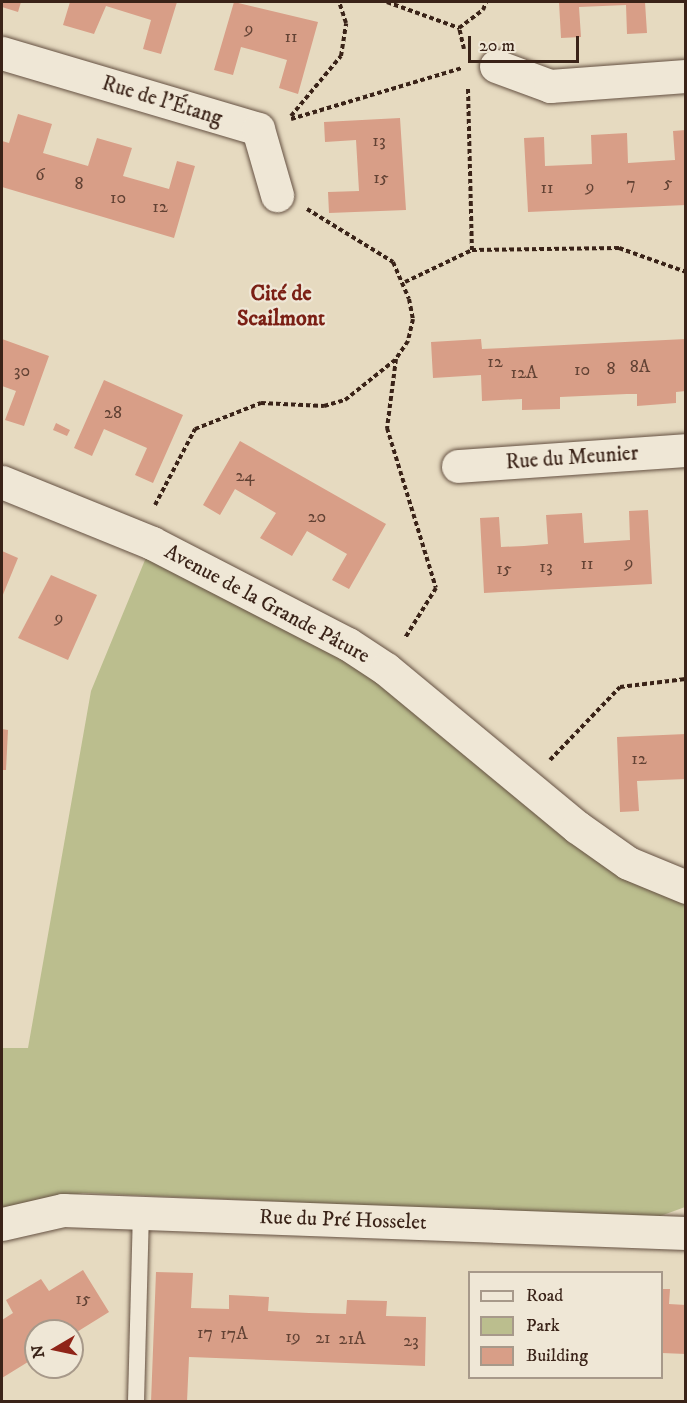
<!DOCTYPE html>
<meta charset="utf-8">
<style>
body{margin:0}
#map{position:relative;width:687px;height:1403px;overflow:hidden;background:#e6dac0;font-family:"IM FELL DW Pica",serif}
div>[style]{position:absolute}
.green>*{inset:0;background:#bbbe8e}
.building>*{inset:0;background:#d89e87}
.path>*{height:4px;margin-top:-2px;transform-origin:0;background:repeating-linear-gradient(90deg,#3a2318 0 4.5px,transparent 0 7.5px)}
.roads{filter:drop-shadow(0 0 2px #655142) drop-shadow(0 0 2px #655142)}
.lane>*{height:16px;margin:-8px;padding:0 8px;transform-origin:8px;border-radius:8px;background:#efe7d6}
.street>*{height:33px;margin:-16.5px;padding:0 16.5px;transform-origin:16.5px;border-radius:16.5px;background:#efe7d6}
span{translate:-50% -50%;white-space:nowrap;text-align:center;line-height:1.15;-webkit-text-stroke:4.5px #efe7d6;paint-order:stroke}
.number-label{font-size:18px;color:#624234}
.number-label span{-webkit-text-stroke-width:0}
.street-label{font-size:21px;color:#3a2318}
.neighbourhood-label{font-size:22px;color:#7a1f14;font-weight:700}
.frame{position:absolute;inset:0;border:3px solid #3a2318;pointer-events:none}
.legend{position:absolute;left:468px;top:1271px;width:195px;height:108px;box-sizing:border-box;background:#efe7d6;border:2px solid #a7998a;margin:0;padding:8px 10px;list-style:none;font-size:18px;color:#3a2318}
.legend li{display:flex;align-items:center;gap:12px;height:30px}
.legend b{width:30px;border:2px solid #a7998a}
.north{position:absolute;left:24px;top:1319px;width:60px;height:60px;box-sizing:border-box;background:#efe7d6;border:2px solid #a7998a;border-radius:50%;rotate:261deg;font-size:16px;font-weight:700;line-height:24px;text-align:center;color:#3a2318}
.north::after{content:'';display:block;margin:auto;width:21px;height:27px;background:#8f2418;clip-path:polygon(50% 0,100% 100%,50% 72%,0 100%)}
.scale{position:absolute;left:468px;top:36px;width:111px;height:27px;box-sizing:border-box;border:3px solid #3a2318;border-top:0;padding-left:8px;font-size:18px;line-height:21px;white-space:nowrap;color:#3a2318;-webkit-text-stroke:4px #efe7d6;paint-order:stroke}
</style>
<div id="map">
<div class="green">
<div style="clip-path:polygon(152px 543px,303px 620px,685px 887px,685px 1207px,655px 1218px,83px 1193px,22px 1204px,2px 1213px,2px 1048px,28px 1048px,91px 691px)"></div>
</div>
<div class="building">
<div style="clip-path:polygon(2px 2px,21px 2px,18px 12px,2px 7px)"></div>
<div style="clip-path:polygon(70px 2px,177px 2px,161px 54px,143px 49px,151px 20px,106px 6px,94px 34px,63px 25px)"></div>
<div style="clip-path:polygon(234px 2px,318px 22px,298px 94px,279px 88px,287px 60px,263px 53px,241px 47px,233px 75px,214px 70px)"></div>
<div style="clip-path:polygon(559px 2px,645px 2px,647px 33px,627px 34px,626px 5px,579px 7px,581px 37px,561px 38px)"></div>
<div style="clip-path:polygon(18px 114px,52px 124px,43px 153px,88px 166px,97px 138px,132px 148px,123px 176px,169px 189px,177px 161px,195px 166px,174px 238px,2px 187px,2px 141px,9px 143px)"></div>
<div style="clip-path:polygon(400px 118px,406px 210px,329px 213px,328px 192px,359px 191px,356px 140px,325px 142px,324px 122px)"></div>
<div style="clip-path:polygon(686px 130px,686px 205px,528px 212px,524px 138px,544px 137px,545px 166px,592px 164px,591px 135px,627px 133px,628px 163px,675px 160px,673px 131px)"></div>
<div style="clip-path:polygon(2px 339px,49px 356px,24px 426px,5px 420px,16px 391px,2px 386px)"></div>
<div style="clip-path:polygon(481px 339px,482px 349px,686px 339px,686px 391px,676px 392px,676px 403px,637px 406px,637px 394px,627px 394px,560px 397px,560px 409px,522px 410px,522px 399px,482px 401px,481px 375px,433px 378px,431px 342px)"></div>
<div style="clip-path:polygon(104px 380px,183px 415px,153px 483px,135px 475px,147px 448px,104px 429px,92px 456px,74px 448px)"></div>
<div style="clip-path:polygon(56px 423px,70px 430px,67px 436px,53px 430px)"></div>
<div style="clip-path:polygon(240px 441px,386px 524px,349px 589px,332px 580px,347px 554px,307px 531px,292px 556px,260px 538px,276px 513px,235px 489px,220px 515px,203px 505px)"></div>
<div style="clip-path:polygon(648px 510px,652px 584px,484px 593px,480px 518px,499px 517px,501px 547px,524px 546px,548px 544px,546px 515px,582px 513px,584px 543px,630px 540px,629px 511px)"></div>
<div style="clip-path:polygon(2px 551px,18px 558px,2px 597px)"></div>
<div style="clip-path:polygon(51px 575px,97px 595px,68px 660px,18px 638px)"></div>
<div style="clip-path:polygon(2px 729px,8px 730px,6px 770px,2px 770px)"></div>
<div style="clip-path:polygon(686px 734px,686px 779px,637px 781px,639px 811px,620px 812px,617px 737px)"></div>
<div style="clip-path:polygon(83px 1270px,109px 1312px,72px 1335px,72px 1331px,36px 1331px,36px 1357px,2px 1378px,2px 1320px,13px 1313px,6px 1300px,41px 1279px,49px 1291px)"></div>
<div style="clip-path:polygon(156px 1272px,193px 1273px,191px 1308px,229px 1309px,229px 1295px,269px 1297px,268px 1311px,309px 1313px,346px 1314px,347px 1300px,387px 1301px,386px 1316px,426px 1317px,425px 1366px,189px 1357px,187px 1402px,151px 1402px)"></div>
<div style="clip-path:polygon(662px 1289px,670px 1289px,669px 1304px,686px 1305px,686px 1354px,662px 1353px)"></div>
</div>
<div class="path">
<div style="left:387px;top:2px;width:77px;rotate:19.9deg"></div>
<div style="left:464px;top:49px;width:22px;rotate:-103deg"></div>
<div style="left:459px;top:28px;width:30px;rotate:-37deg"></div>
<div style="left:483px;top:10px;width:9px;rotate:-69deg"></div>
<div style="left:468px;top:89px;width:161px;rotate:88.6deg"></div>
<div style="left:291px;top:116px;width:78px;rotate:-50.2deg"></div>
<div style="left:341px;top:56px;width:33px;rotate:-81deg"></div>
<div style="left:346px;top:23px;width:22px;rotate:-108deg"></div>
<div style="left:291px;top:119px;width:178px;rotate:-16.6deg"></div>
<div style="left:307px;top:209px;width:101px;rotate:31.6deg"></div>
<div style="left:393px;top:262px;width:40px;rotate:66.6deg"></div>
<div style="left:409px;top:299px;width:20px;rotate:79deg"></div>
<div style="left:413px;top:319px;width:23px;rotate:103deg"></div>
<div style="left:408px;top:341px;width:22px;rotate:124deg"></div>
<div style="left:396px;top:359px;width:70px;rotate:97.4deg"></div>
<div style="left:387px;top:428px;width:167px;rotate:73deg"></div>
<div style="left:436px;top:588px;width:59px;rotate:121.8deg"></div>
<div style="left:405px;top:282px;width:74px;rotate:-25.5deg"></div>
<div style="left:472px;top:250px;width:147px;rotate:-0.8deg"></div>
<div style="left:619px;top:248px;width:71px;rotate:19.7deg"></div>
<div style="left:155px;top:505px;width:86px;rotate:-62.2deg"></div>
<div style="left:195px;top:429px;width:71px;rotate:-21.5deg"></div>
<div style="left:261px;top:403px;width:63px;rotate:2.7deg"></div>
<div style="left:324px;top:406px;width:22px;rotate:-16deg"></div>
<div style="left:345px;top:400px;width:64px;rotate:-38.7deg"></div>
<div style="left:550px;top:760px;width:101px;rotate:-46.2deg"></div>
<div style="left:620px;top:687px;width:66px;rotate:-6.9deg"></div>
</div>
<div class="roads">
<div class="lane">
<div style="left:136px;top:1402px;width:189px;rotate:-88.5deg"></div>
</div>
<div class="street">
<div style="left:2px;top:53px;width:267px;rotate:16.5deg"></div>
<div style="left:258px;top:129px;width:69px;rotate:73.9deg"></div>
<div style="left:496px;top:66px;width:58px;rotate:20.3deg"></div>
<div style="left:550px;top:86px;width:136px;rotate:-4.2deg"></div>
<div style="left:458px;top:466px;width:229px;rotate:-4deg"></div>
<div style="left:2px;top:482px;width:162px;rotate:22.1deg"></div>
<div style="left:152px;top:543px;width:220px;rotate:27.3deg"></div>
<div style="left:348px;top:644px;width:45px;rotate:33.3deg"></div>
<div style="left:386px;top:669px;width:248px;rotate:39.6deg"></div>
<div style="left:577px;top:827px;width:62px;rotate:35.2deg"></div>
<div style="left:628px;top:863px;width:63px;rotate:22.5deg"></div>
<div style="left:2px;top:1224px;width:63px;rotate:-12.9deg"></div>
<div style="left:63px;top:1210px;width:623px;rotate:2.11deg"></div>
</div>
</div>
<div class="number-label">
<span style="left:249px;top:29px">9</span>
<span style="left:291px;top:37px">11</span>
<span style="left:379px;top:141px">13</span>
<span style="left:40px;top:175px">6</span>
<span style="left:381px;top:178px">15</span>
<span style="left:668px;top:183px">5</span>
<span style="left:79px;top:184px">8</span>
<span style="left:631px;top:184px">7</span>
<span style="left:590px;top:187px">9</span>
<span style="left:547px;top:188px">11</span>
<span style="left:118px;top:198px">10</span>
<span style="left:160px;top:207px">12</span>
<span style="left:495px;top:362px">12</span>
<span style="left:640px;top:367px">8A</span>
<span style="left:611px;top:369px">8</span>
<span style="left:582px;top:370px">10</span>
<span style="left:22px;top:371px">30</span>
<span style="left:524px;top:373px">12A</span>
<span style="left:113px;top:413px">28</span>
<span style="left:245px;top:476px">24</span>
<span style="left:317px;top:517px">20</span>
<span style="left:629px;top:563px">9</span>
<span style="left:587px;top:564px">11</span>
<span style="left:546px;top:567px">13</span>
<span style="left:504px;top:569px">15</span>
<span style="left:59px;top:618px">9</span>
<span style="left:639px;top:759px">12</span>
<span style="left:83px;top:1299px">15</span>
<span style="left:205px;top:1333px">17</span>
<span style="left:234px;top:1334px">17A</span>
<span style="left:293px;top:1337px">19</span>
<span style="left:323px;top:1338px">21</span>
<span style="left:352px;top:1339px">21A</span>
<span style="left:411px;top:1341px">23</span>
</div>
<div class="street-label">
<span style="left:162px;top:101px;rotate:17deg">Rue de l'Étang</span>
<span style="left:572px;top:458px;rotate:-4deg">Rue du Meunier</span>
<span style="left:267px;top:604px;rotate:28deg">Avenue de la Grande Pâture</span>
<span style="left:343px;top:1220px;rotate:2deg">Rue du Pré Hosselet</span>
</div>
<div class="neighbourhood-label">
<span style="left:281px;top:306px">Cité de<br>Scailmont</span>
</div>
<div class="frame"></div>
<ul class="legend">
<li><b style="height:8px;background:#efe7d6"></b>Road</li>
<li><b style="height:16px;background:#bbbe8e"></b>Park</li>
<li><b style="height:16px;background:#d89e87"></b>Building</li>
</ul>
<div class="north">N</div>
<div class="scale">20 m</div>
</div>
